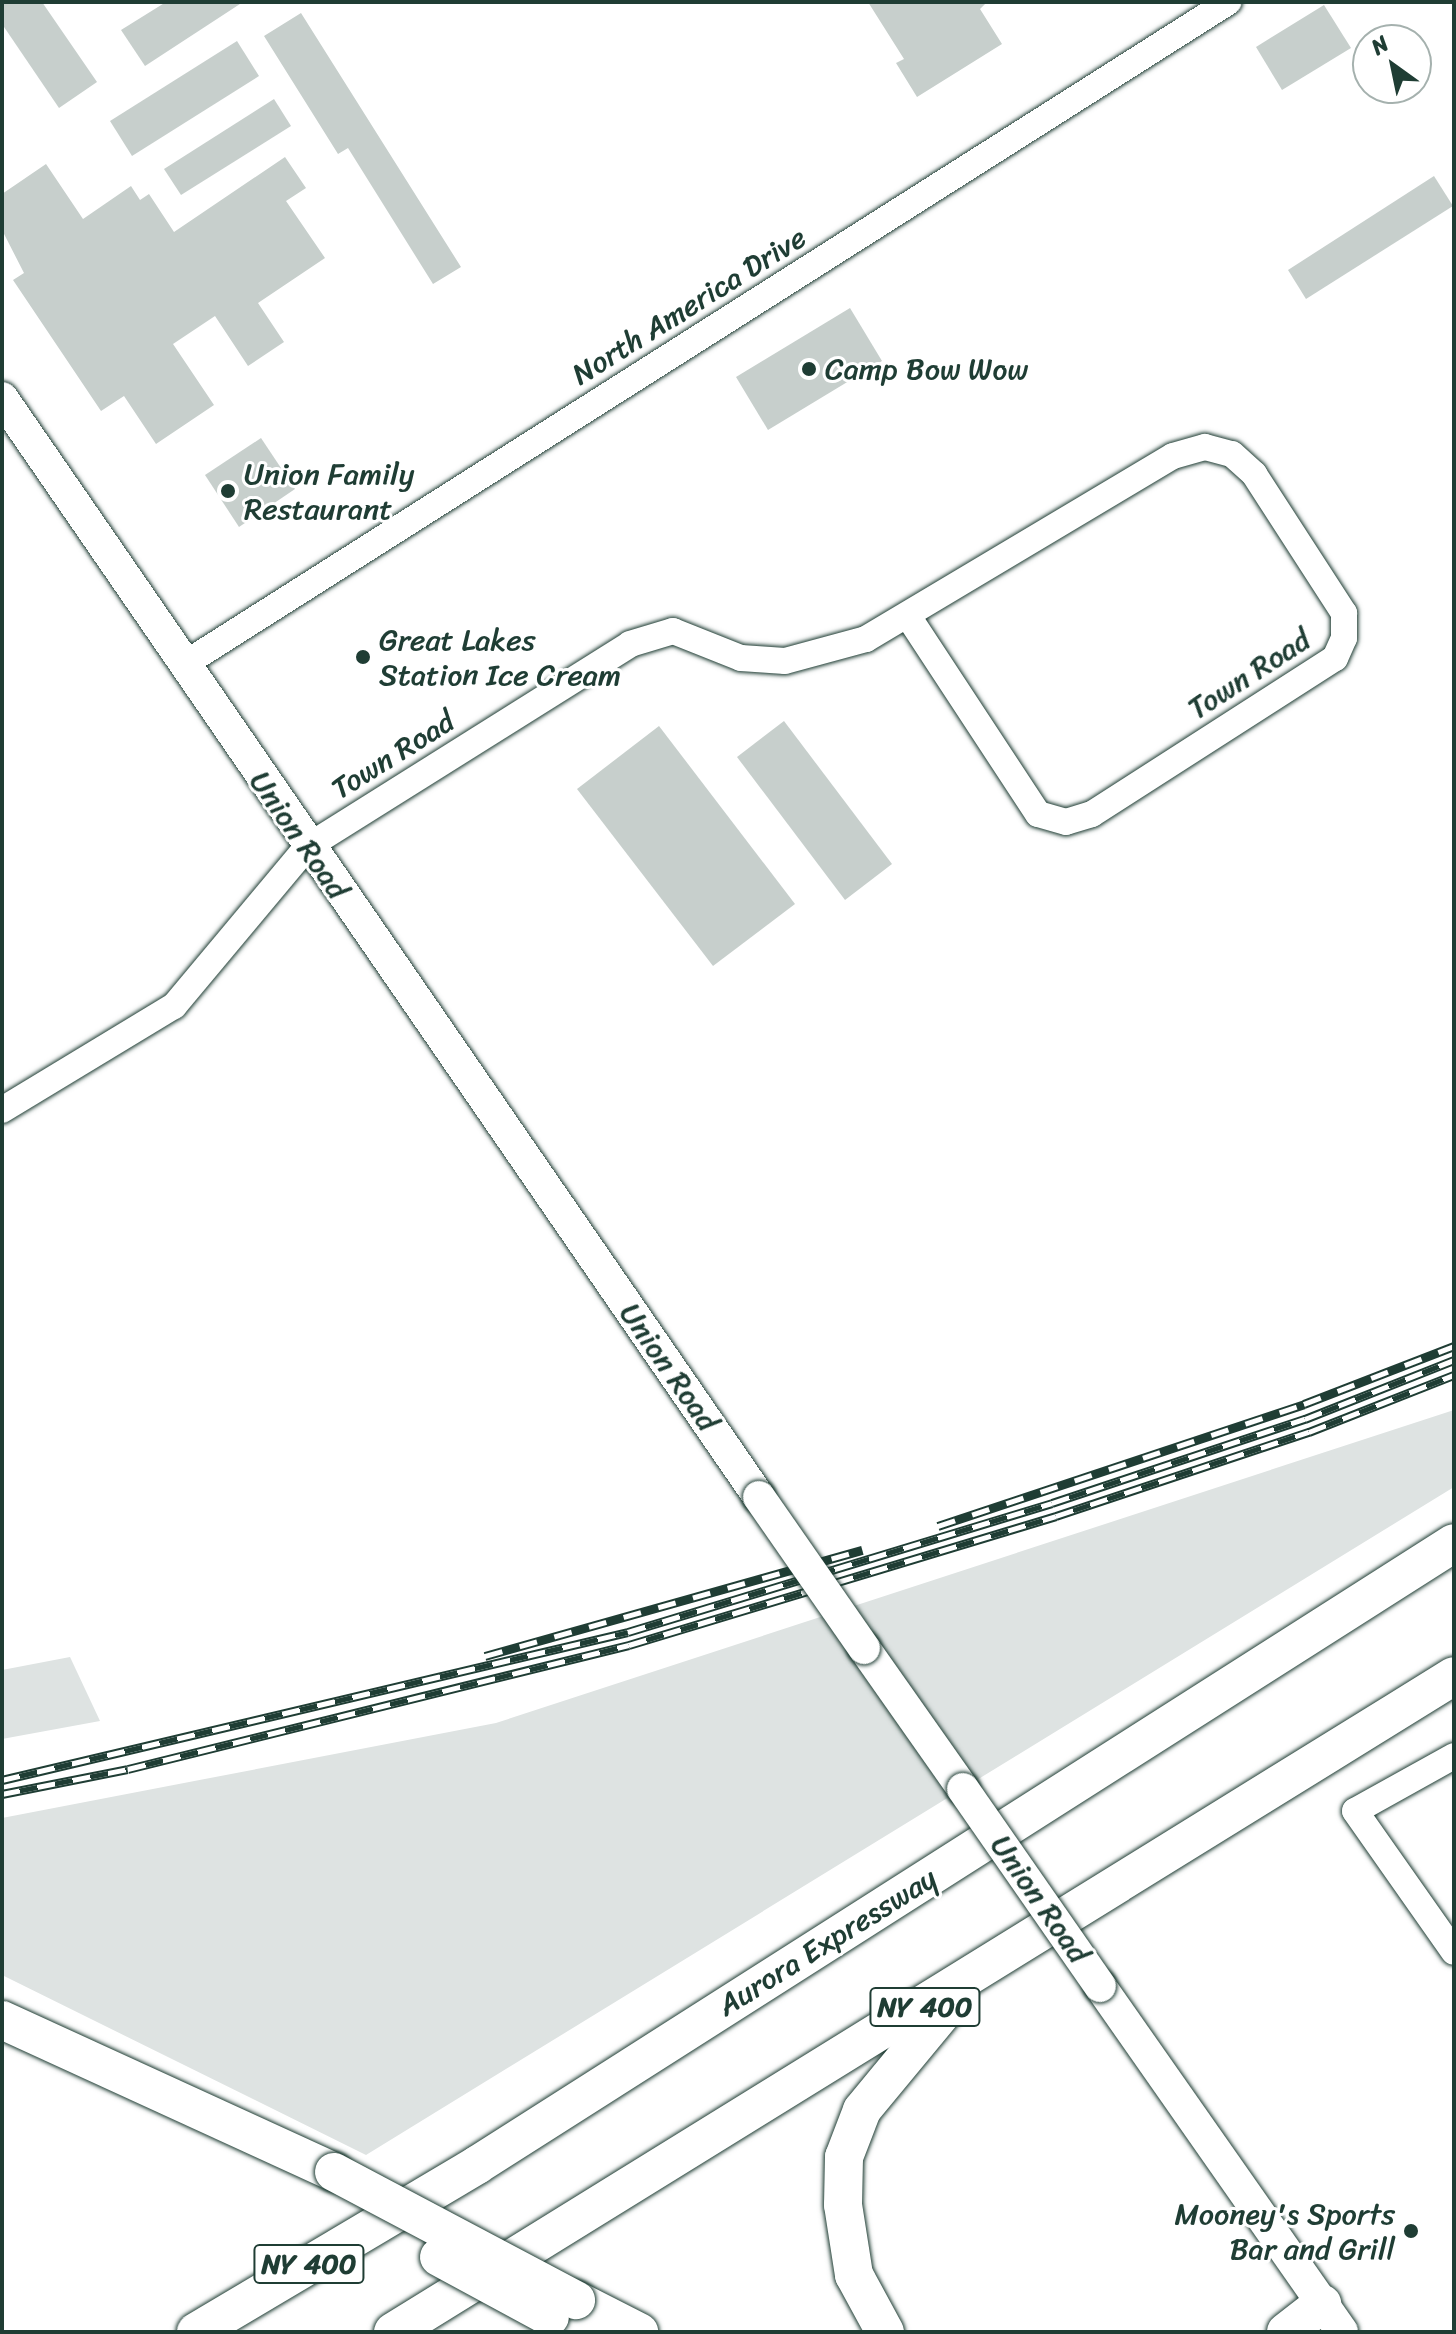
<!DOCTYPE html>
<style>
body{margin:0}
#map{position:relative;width:1456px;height:2334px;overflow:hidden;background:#fff;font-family:Sriracha,sans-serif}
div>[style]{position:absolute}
.green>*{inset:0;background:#dee3e2}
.building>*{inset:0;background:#c7cfcc}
.roads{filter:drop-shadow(0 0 2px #1f3d34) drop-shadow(0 0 2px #1f3d34)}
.minor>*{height:26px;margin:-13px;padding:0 13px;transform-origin:13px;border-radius:13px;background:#fff}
.major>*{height:32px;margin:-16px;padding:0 16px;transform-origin:16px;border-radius:16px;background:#fff}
.highway>*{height:38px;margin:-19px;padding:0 19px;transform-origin:19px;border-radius:19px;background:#fff}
.rail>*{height:9px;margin-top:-4.5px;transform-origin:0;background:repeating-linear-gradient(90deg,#fff 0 18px,#1f3d34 0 36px);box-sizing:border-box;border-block:2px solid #1f3d34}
.bridges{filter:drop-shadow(0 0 2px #1f3d34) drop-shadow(0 0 2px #1f3d34)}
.major-bridge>*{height:32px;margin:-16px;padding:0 16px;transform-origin:16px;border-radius:16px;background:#fff}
.highway-bridge>*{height:38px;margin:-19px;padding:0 19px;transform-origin:19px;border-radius:19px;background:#fff}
.dots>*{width:22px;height:22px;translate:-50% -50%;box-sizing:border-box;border:4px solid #fff;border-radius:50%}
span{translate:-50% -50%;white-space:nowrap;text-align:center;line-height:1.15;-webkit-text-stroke:6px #fff;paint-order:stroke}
.shield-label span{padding:2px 6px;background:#fff;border:2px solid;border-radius:6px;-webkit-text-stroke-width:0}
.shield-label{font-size:28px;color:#1f3d34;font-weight:700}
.street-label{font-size:30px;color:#1f3d34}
.poi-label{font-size:30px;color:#1f3d34}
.left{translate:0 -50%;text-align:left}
.right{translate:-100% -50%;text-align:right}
.frame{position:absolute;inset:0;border:4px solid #1f3d34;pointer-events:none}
.north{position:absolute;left:1352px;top:24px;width:80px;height:80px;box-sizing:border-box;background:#fff;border:2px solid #a5b1ae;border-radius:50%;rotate:327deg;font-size:22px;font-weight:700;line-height:32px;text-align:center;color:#1f3d34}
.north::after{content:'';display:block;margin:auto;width:28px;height:36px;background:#1f3d34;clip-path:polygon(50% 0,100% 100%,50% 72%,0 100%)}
</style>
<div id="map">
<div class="green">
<div style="clip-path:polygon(1454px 1410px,1454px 1487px,366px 2155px,2px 1975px,2px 1818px,496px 1723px)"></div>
<div style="clip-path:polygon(70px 1657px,100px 1721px,2px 1739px,2px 1670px)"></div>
</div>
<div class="building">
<div style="clip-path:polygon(2px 2px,42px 2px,97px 82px,59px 108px,2px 24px)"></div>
<div style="clip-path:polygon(166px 2px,243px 2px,145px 66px,121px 30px)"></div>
<div style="clip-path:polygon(868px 2px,987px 2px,980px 9px,1002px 44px,917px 97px,896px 63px,904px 59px)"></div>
<div style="clip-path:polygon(1324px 5px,1351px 48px,1282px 90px,1256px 47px)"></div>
<div style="clip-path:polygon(301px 13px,461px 267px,433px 284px,348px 148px,338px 154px,264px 36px)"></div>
<div style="clip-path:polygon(237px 41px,259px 76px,132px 156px,110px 121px)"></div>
<div style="clip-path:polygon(274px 99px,291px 126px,181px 195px,164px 169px)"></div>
<div style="clip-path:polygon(285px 157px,306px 188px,286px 201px,325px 258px,258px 303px,284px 342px,248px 366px,215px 316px,173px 344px,214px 405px,156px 444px,124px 396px,101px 411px,13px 280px,24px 273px,2px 230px,2px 194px,46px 164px,83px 219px,131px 186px,140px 200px,149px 194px,174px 232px)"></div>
<div style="clip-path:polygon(1434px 176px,1453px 206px,1306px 299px,1288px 270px)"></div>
<div style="clip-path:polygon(850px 308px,882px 361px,768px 430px,736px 377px)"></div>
<div style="clip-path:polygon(261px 438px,295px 489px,239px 527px,205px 475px)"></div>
<div style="clip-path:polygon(784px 721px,892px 864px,845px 900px,737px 757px)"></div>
<div style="clip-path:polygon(659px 726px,795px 904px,713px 966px,577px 789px)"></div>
</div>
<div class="roads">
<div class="minor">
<div style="left:183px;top:665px;width:1238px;rotate:-32.39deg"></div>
<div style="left:2px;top:1110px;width:201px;rotate:-31.2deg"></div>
<div style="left:174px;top:1006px;width:207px;rotate:-50.1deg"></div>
<div style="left:307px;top:847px;width:381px;rotate:-32.1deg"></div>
<div style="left:630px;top:644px;width:45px;rotate:-16.8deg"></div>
<div style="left:673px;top:631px;width:73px;rotate:21.7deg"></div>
<div style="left:741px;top:658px;width:44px;rotate:3.9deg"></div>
<div style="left:785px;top:661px;width:84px;rotate:-15.2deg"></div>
<div style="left:866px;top:639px;width:357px;rotate:-30.8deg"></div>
<div style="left:1173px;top:456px;width:33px;rotate:-16deg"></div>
<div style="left:1205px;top:447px;width:28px;rotate:15deg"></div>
<div style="left:1232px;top:454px;width:30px;rotate:42deg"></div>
<div style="left:1254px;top:474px;width:166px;rotate:57.1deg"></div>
<div style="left:1344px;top:613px;width:25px;rotate:90deg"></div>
<div style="left:1344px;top:638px;width:22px;rotate:114deg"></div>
<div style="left:1335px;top:658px;width:289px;rotate:147.3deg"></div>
<div style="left:1092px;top:814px;width:27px;rotate:163deg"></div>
<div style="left:1066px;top:822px;width:29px;rotate:-164deg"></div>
<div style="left:1038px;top:814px;width:237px;rotate:-123.3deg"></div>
<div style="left:1454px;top:1756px;width:113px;rotate:150.9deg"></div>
<div style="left:1355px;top:1811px;width:172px;rotate:54.9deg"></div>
</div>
<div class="major">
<div style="left:2px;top:398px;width:1334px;rotate:55.44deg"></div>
<div style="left:864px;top:1648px;width:172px;rotate:54.9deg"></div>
<div style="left:1100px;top:1986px;width:422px;rotate:55deg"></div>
</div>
<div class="highway">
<div style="left:2px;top:2020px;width:365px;rotate:24.6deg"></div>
<div style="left:576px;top:2300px;width:71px;rotate:26.9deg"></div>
<div style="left:550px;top:2317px;width:32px;rotate:28deg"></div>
<div style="left:196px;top:2332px;width:327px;rotate:-30.7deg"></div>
<div style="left:477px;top:2165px;width:1158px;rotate:-32.48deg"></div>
<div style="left:393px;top:2332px;width:1247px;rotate:-31.73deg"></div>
<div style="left:885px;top:2332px;width:65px;rotate:-118.5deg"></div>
<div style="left:854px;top:2275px;width:71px;rotate:-98.9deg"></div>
<div style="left:843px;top:2205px;width:48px;rotate:-88.8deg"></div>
<div style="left:844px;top:2157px;width:50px;rotate:-69deg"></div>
<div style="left:862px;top:2110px;width:127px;rotate:-50.4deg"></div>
<div style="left:1286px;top:2332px;width:46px;rotate:-37.9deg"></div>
</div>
</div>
<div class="rail">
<div style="left:938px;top:1526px;width:386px;rotate:-18.4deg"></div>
<div style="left:1304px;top:1404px;width:161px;rotate:-21.1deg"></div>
<div style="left:485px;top:1656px;width:392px;rotate:-15.7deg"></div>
<div style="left:2px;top:1780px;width:643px;rotate:-13.3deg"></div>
<div style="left:628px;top:1632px;width:443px;rotate:-16.9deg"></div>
<div style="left:1052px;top:1503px;width:267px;rotate:-18.4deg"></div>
<div style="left:1305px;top:1419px;width:160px;rotate:-21.6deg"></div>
<div style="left:2px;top:1794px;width:128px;rotate:-11.2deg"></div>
<div style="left:128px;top:1769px;width:516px;rotate:-13.9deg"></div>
<div style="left:629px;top:1645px;width:446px;rotate:-16.8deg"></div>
<div style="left:1056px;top:1516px;width:267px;rotate:-18.4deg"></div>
<div style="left:1309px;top:1432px;width:156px;rotate:-21.5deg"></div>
</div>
<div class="bridges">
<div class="major-bridge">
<div style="left:759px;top:1497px;width:184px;rotate:55.2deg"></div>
<div style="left:963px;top:1789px;width:240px;rotate:55.2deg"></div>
</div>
<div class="highway-bridge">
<div style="left:334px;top:2172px;width:274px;rotate:27.9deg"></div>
<div style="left:439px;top:2257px;width:126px;rotate:28.4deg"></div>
</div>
</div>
<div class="dots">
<div style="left:809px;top:369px;background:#1f3d34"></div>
<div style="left:228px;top:491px;background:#1f3d34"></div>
<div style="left:363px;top:657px;background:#1f3d34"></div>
<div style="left:1411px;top:2231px;background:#1f3d34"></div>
</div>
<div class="shield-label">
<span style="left:925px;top:2007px">NY 400</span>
<span style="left:309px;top:2264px">NY 400</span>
</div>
<div class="street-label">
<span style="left:689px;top:306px;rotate:-32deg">North America Drive</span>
<span style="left:1249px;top:674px;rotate:-33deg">Town Road</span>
<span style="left:393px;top:755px;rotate:-32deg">Town Road</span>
<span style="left:299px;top:835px;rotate:55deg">Union Road</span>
<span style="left:669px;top:1367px;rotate:55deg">Union Road</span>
<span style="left:1040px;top:1899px;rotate:55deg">Union Road</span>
<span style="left:827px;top:1942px;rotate:-32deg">Aurora Expressway</span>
</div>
<div class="poi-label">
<span class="left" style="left:825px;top:369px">Camp Bow Wow</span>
<span class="left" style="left:244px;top:491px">Union Family<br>Restaurant</span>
<span class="left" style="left:379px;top:657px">Great Lakes<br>Station Ice Cream</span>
<span class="right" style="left:1395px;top:2231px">Mooney's Sports<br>Bar and Grill</span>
</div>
<div class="frame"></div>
<div class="north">N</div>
</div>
